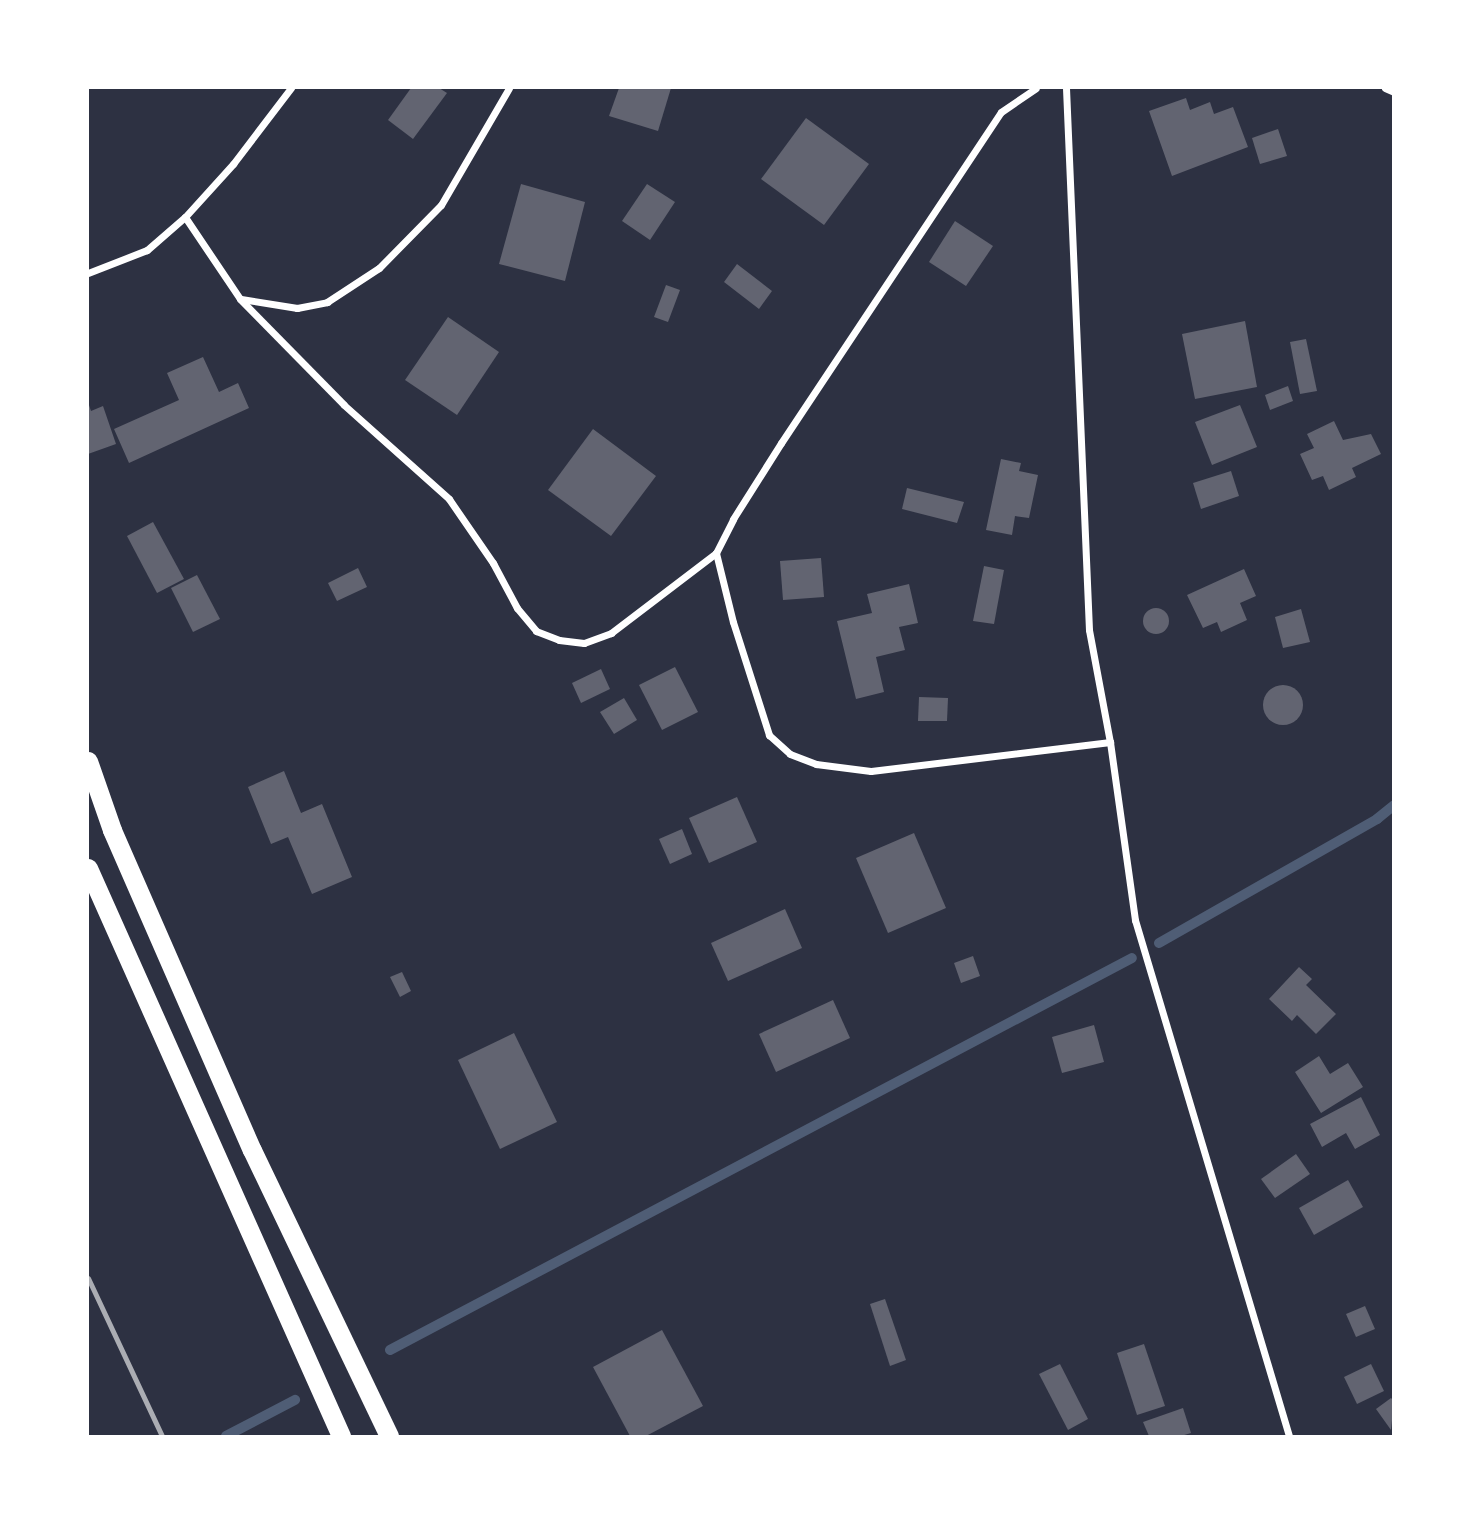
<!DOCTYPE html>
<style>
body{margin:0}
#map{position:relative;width:1481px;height:1524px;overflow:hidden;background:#2d3142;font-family:Jost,sans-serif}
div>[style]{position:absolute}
.stream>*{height:10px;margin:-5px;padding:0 5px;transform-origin:5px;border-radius:5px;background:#4f5d75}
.building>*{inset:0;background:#626471}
.round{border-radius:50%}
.minor>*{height:7px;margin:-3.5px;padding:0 3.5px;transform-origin:3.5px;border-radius:3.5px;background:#fff}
.trunk>*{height:19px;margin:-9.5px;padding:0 9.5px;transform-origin:9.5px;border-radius:9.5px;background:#fff}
.rail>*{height:5px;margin:-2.5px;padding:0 2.5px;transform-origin:2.5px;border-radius:2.5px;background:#abadb3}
span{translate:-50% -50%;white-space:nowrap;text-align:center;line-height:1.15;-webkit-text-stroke:7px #fff;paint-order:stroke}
.frame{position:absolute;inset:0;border:89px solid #fff;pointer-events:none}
</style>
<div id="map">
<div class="stream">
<div style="left:1159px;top:943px;width:251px;rotate:-29.6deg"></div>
<div style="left:1377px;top:819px;width:22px;rotate:-39deg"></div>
<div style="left:390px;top:1350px;width:839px;rotate:-27.85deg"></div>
<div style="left:226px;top:1436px;width:78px;rotate:-27.6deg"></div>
</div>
<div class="building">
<div style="clip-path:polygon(411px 88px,439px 88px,447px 93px,413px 139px,388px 120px)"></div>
<div style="clip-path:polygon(619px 88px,671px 88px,658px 131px,609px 116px)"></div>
<div style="clip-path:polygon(1186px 98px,1190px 110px,1210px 102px,1214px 114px,1233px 107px,1248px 147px,1172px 176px,1149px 111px)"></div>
<div style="clip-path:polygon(806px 118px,869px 164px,824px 225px,761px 179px)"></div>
<div style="clip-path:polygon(1278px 129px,1287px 156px,1260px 164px,1252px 138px)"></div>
<div style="clip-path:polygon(521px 184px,585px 202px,565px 281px,499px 264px)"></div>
<div style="clip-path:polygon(647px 184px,675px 202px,650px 240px,622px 221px)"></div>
<div style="clip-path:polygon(955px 221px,993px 246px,966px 286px,929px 262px)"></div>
<div style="clip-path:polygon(737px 264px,772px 291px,759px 309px,724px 282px)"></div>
<div style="clip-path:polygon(666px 285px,680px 290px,668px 322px,654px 317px)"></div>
<div style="clip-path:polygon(448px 317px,499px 352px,457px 415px,405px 380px)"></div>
<div style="clip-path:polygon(1245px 321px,1257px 387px,1195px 399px,1182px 334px)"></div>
<div style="clip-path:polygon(1306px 339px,1317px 391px,1300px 394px,1290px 342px)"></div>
<div style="clip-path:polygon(203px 357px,219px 392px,238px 383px,249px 408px,129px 463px,114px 429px,179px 400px,167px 373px)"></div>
<div style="clip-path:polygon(1288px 386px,1293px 401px,1270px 410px,1265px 395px)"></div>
<div style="clip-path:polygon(88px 402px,91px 411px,103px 406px,116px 444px,88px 454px)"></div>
<div style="clip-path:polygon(1240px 405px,1257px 447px,1212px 465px,1195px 422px)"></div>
<div style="clip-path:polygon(1334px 421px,1343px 440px,1371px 434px,1381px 454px,1352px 468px,1356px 477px,1329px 490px,1323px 476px,1312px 480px,1300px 454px,1314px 448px,1307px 434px)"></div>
<div style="clip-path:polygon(593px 429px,656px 476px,611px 536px,548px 490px)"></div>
<div style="clip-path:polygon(1001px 459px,1021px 463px,1019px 471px,1038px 475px,1029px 518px,1015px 516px,1012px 535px,986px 530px)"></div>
<div style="clip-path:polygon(1231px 471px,1239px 496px,1201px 509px,1193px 483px)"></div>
<div style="clip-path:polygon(907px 488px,964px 502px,957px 523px,902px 509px)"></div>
<div style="clip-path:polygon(153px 522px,184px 579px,157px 593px,127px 536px)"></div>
<div style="clip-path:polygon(821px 558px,824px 597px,783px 600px,780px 561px)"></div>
<div style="clip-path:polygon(984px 566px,1004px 570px,994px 624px,973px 621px)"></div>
<div style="clip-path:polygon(358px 568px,367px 587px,337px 601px,328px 583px)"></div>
<div style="clip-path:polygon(1244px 569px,1256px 596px,1240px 603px,1247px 620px,1221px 632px,1217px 622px,1203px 628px,1187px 595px)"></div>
<div style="clip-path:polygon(197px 575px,220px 619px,193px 632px,171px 588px)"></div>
<div style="clip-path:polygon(909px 584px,918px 623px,899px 627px,905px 650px,876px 657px,884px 692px,856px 699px,837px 621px,872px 613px,867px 594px)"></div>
<div class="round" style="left:1143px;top:608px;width:26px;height:26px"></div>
<div style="clip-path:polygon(1301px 609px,1310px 642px,1283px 648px,1275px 617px)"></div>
<div style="clip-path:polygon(675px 667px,698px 712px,662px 730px,639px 685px)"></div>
<div style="clip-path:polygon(601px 669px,610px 689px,581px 703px,572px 683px)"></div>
<div class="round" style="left:1263px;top:685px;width:40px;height:40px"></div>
<div style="clip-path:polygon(919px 697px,948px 698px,947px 721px,918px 721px)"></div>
<div style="clip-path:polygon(624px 698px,637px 720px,614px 734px,600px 712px)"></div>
<div style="clip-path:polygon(284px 771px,301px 813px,322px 804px,352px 877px,312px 894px,288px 837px,271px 844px,248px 787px)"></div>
<div style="clip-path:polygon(737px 797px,757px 842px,709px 863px,689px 818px)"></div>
<div style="clip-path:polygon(682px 829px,692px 854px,670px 864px,659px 839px)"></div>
<div style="clip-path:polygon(914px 833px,946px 908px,888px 933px,856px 858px)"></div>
<div style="clip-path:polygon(785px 909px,802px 948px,728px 981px,711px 943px)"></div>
<div style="clip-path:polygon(973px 956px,980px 976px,961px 983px,954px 963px)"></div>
<div style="clip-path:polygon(1299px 967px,1312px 979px,1306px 985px,1336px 1014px,1316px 1034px,1297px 1015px,1292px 1021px,1269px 999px)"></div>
<div style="clip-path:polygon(402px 972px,411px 991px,400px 997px,390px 977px)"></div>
<div style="clip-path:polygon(833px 1000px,850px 1038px,776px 1072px,759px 1034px)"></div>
<div style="clip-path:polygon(1094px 1025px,1104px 1062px,1062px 1073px,1052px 1037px)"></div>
<div style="clip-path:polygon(514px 1033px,557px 1122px,500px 1149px,458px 1060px)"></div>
<div style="clip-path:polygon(1319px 1056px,1330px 1074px,1348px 1063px,1363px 1087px,1321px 1113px,1295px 1072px)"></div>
<div style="clip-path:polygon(1361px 1097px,1380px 1135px,1355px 1149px,1346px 1133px,1322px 1147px,1310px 1124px)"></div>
<div style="clip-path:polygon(1296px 1154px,1310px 1174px,1275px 1198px,1261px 1179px)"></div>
<div style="clip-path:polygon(1348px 1180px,1363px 1207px,1314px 1235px,1299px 1208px)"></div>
<div style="clip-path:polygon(885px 1299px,906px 1360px,890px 1366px,870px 1304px)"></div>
<div style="clip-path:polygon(1365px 1306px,1375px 1329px,1356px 1337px,1346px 1314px)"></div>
<div style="clip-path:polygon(662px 1330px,703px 1406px,646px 1436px,630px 1436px,593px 1367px)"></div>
<div style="clip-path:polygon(1144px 1344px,1165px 1406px,1137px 1415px,1117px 1353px)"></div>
<div style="clip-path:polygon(1060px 1364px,1088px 1419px,1068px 1430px,1039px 1374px)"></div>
<div style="clip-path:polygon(1371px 1364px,1384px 1391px,1357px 1404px,1344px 1377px)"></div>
<div style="clip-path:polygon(1391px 1398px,1394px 1401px,1391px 1430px,1376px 1409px)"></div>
<div style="clip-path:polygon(1183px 1408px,1191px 1433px,1181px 1436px,1149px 1436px,1143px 1422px)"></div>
</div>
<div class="minor">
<div style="left:1066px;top:88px;width:542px;rotate:87.57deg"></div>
<div style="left:1089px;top:630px;width:114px;rotate:79.4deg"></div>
<div style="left:1110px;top:742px;width:180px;rotate:82deg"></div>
<div style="left:1135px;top:920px;width:538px;rotate:73.38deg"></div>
<div style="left:1385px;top:88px;width:10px;rotate:24deg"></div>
<div style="left:185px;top:217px;width:99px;rotate:56.1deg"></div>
<div style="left:240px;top:299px;width:148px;rotate:45.5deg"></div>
<div style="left:344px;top:405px;width:141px;rotate:41.8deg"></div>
<div style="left:449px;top:499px;width:78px;rotate:55.5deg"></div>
<div style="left:493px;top:563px;width:51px;rotate:61.9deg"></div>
<div style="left:517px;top:608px;width:30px;rotate:50deg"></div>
<div style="left:536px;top:631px;width:25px;rotate:21deg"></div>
<div style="left:559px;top:640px;width:25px;rotate:7deg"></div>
<div style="left:584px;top:643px;width:29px;rotate:-20deg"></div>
<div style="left:611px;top:633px;width:132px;rotate:-37.3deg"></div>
<div style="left:716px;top:553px;width:38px;rotate:-63deg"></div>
<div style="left:733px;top:519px;width:90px;rotate:-57.7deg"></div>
<div style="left:781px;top:443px;width:397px;rotate:-56.4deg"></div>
<div style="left:1001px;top:112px;width:42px;rotate:-34.4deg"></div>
<div style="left:88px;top:273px;width:63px;rotate:-21.3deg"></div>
<div style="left:147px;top:250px;width:50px;rotate:-41deg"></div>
<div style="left:185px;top:217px;width:72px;rotate:-47.8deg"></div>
<div style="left:233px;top:164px;width:96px;rotate:-52.7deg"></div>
<div style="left:241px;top:299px;width:57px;rotate:9.1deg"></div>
<div style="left:297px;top:308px;width:31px;rotate:-11deg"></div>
<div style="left:327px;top:302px;width:62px;rotate:-33.2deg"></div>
<div style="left:379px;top:268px;width:88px;rotate:-45.5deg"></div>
<div style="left:441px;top:205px;width:135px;rotate:-59.8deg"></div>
<div style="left:716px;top:553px;width:71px;rotate:76.2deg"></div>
<div style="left:733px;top:622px;width:119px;rotate:72.3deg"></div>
<div style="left:769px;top:735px;width:28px;rotate:42deg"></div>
<div style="left:790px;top:754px;width:28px;rotate:21deg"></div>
<div style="left:816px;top:764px;width:55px;rotate:7.3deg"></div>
<div style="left:871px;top:771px;width:241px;rotate:-6.9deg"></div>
</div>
<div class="trunk">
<div style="left:88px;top:761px;width:73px;rotate:70.8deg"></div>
<div style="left:112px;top:830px;width:349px;rotate:66.4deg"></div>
<div style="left:252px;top:1150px;width:317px;rotate:64.4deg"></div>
<div style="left:88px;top:868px;width:622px;rotate:65.99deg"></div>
</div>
<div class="rail">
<div style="left:88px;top:1278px;width:174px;rotate:64.9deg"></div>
</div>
<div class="frame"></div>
</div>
